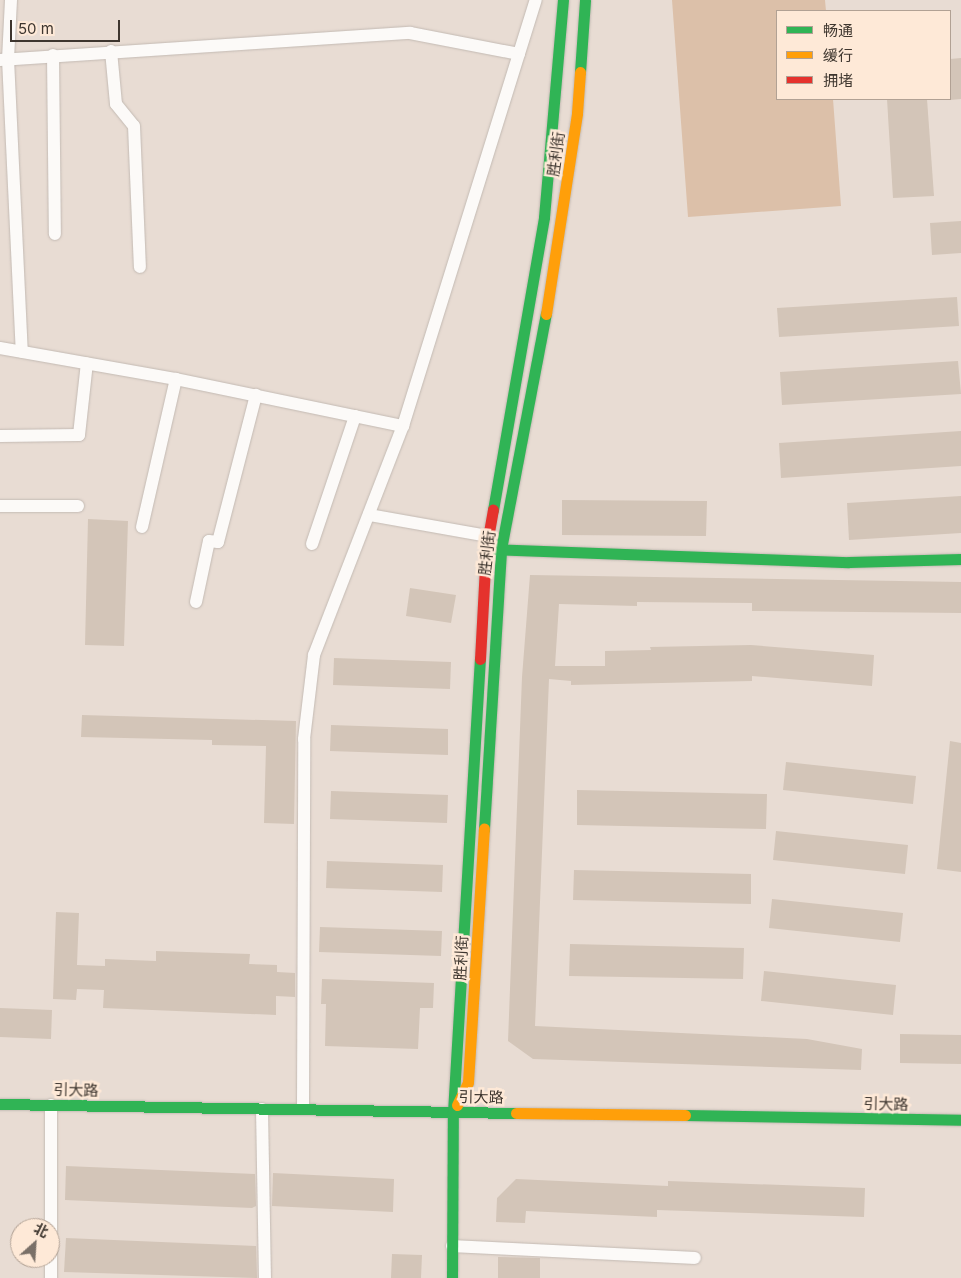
<!DOCTYPE html>
<meta charset="utf-8">
<style>
body{margin:0}
#map{position:relative;width:961px;height:1278px;overflow:hidden;background:#e8dcd3;font-family:Inter,"Noto Sans SC",sans-serif}
div>[style]{position:absolute}
.green>*{inset:0;background:#dcc0a9}
.building>*{inset:0;background:#d3c5b8}
.roads{filter:drop-shadow(0 0 1px #c3bab3) drop-shadow(0 0 1px #c3bab3)}
.street>*{height:12px;margin:-6px;padding:0 6px;transform-origin:6px;border-radius:6px;background:#fcfaf8}
.fast>*{height:11px;margin:-5.5px;padding:0 5.5px;transform-origin:5.5px;border-radius:5.5px;background:#30b455}
.slow>*{height:11px;margin:-5.5px;padding:0 5.5px;transform-origin:5.5px;border-radius:5.5px;background:#ff9f0a}
.jam>*{height:11px;margin:-5.5px;padding:0 5.5px;transform-origin:5.5px;border-radius:5.5px;background:#e5322d}
span{translate:-50% -50%;white-space:nowrap;text-align:center;line-height:1.15;-webkit-text-stroke:5px #fee9d7;paint-order:stroke}
.street-label{font-size:15px;color:#3e362f}
.legend{position:absolute;left:776px;top:10px;width:175px;height:90px;box-sizing:border-box;background:#fee9d7;border:1px solid #b1a194;margin:0;padding:6px 9px;list-style:none;font-size:15px;color:#3e362f}
.legend li{display:flex;align-items:center;gap:10px;height:25px}
.legend b{width:25px;border:1px solid #b1a194}
.north{position:absolute;left:10px;top:1218px;width:50px;height:50px;box-sizing:border-box;background:#fee9d7;border:1px solid #b1a194;border-radius:50%;rotate:26deg;font-size:14px;font-weight:700;line-height:20px;text-align:center;color:#3e362f}
.north::after{content:'';display:block;margin:auto;width:18px;height:22px;background:#7a7068;clip-path:polygon(50% 0,100% 100%,50% 72%,0 100%)}
.scale{position:absolute;left:10px;top:20px;width:110px;height:22px;box-sizing:border-box;border:2px solid #3e362f;border-top:0;padding-left:6px;font-size:15px;line-height:18px;white-space:nowrap;color:#3e362f;-webkit-text-stroke:4px #fee9d7;paint-order:stroke}
</style>
<div id="map">
<div class="green">
<div style="clip-path:polygon(672px 0,825px 0,826px 11px,777px 11px,777px 99px,833px 99px,841px 206px,688px 217px)"></div>
</div>
<div class="building">
<div style="clip-path:polygon(961px 58px,961px 99px,950px 100px,950px 59px)"></div>
<div style="clip-path:polygon(887px 99px,927px 99px,934px 196px,893px 198px)"></div>
<div style="clip-path:polygon(961px 221px,961px 253px,932px 255px,930px 223px)"></div>
<div style="clip-path:polygon(957px 297px,959px 326px,779px 337px,777px 308px)"></div>
<div style="clip-path:polygon(958px 361px,961px 394px,782px 405px,780px 372px)"></div>
<div style="clip-path:polygon(961px 431px,961px 466px,781px 478px,779px 443px)"></div>
<div style="clip-path:polygon(961px 496px,961px 533px,849px 540px,847px 503px)"></div>
<div style="clip-path:polygon(562px 500px,707px 501px,706px 536px,562px 535px)"></div>
<div style="clip-path:polygon(88px 519px,128px 521px,124px 646px,85px 645px)"></div>
<div style="clip-path:polygon(530px 575px,961px 582px,961px 613px,752px 611px,752px 603px,637px 602px,637px 606px,559px 604px,555px 666px,605px 666px,605px 651px,651px 650px,650px 647px,751px 645px,874px 655px,872px 686px,752px 676px,752px 681px,571px 685px,571px 681px,549px 679px,535px 1026px,807px 1039px,862px 1049px,861px 1070px,533px 1059px,508px 1041px,522px 677px)"></div>
<div style="clip-path:polygon(410px 588px,456px 595px,451px 623px,406px 616px)"></div>
<div style="clip-path:polygon(334px 658px,451px 662px,450px 689px,333px 685px)"></div>
<div style="clip-path:polygon(82px 715px,296px 721px,294px 824px,264px 823px,266px 746px,212px 745px,212px 740px,81px 737px)"></div>
<div style="clip-path:polygon(331px 725px,448px 729px,448px 755px,330px 751px)"></div>
<div style="clip-path:polygon(950px 741px,961px 743px,961px 872px,937px 869px)"></div>
<div style="clip-path:polygon(786px 762px,916px 776px,913px 804px,783px 790px)"></div>
<div style="clip-path:polygon(577px 790px,767px 794px,766px 829px,577px 825px)"></div>
<div style="clip-path:polygon(331px 791px,448px 795px,447px 823px,330px 819px)"></div>
<div style="clip-path:polygon(776px 831px,908px 845px,905px 874px,773px 860px)"></div>
<div style="clip-path:polygon(327px 861px,443px 865px,442px 892px,326px 888px)"></div>
<div style="clip-path:polygon(574px 870px,751px 874px,751px 904px,573px 900px)"></div>
<div style="clip-path:polygon(772px 899px,903px 913px,900px 942px,769px 928px)"></div>
<div style="clip-path:polygon(56px 912px,79px 913px,77px 965px,105px 966px,105px 959px,156px 961px,156px 951px,250px 954px,249px 964px,277px 965px,277px 972px,295px 973px,295px 997px,276px 996px,276px 1015px,103px 1008px,104px 990px,77px 989px,76px 1000px,53px 999px)"></div>
<div style="clip-path:polygon(320px 927px,442px 931px,441px 956px,319px 952px)"></div>
<div style="clip-path:polygon(570px 944px,744px 948px,743px 979px,569px 976px)"></div>
<div style="clip-path:polygon(764px 971px,896px 985px,893px 1015px,761px 1001px)"></div>
<div style="clip-path:polygon(322px 979px,434px 983px,433px 1008px,420px 1008px,418px 1049px,325px 1046px,326px 1004px,321px 1004px)"></div>
<div style="clip-path:polygon(0 1008px,52px 1010px,51px 1039px,0 1037px)"></div>
<div style="clip-path:polygon(900px 1034px,961px 1035px,961px 1064px,900px 1063px)"></div>
<div style="clip-path:polygon(66px 1166px,255px 1174px,256px 1206px,252px 1208px,65px 1200px)"></div>
<div style="clip-path:polygon(273px 1173px,394px 1179px,393px 1212px,272px 1206px)"></div>
<div style="clip-path:polygon(516px 1179px,668px 1186px,668px 1181px,865px 1188px,864px 1217px,657px 1210px,657px 1217px,526px 1211px,525px 1223px,496px 1222px,497px 1198px)"></div>
<div style="clip-path:polygon(66px 1238px,256px 1246px,257px 1278px,64px 1272px)"></div>
<div style="clip-path:polygon(392px 1254px,422px 1255px,421px 1278px,391px 1278px)"></div>
<div style="clip-path:polygon(498px 1257px,540px 1258px,540px 1278px,498px 1278px)"></div>
</div>
<div class="roads">
<div class="street">
<div style="left:11px;top:0;width:59px;rotate:92.9deg"></div>
<div style="left:8px;top:59px;width:293px;rotate:87.3deg"></div>
<div style="left:111px;top:51px;width:53px;rotate:84.6deg"></div>
<div style="left:116px;top:104px;width:28px;rotate:51deg"></div>
<div style="left:134px;top:126px;width:141px;rotate:87.6deg"></div>
<div style="left:53px;top:55px;width:179px;rotate:89.4deg"></div>
<div style="left:0;top:60px;width:411px;rotate:-3.8deg"></div>
<div style="left:410px;top:33px;width:111px;rotate:10.9deg"></div>
<div style="left:0;top:348px;width:179px;rotate:10deg"></div>
<div style="left:176px;top:379px;width:232px;rotate:11.7deg"></div>
<div style="left:0;top:436px;width:79px;rotate:-0.7deg"></div>
<div style="left:79px;top:435px;width:72px;rotate:-83.7deg"></div>
<div style="left:0;top:506px;width:78px"></div>
<div style="left:369px;top:515px;width:121px;rotate:10deg"></div>
<div style="left:142px;top:527px;width:152px;rotate:-77.1deg"></div>
<div style="left:312px;top:544px;width:135px;rotate:-71.4deg"></div>
<div style="left:196px;top:602px;width:62px;rotate:-78deg"></div>
<div style="left:209px;top:541px;width:9px;rotate:6deg"></div>
<div style="left:218px;top:542px;width:152px;rotate:-75.5deg"></div>
<div style="left:262px;top:1109px;width:169px;rotate:89deg"></div>
<div style="left:303px;top:1109px;width:370px;rotate:-89.8deg"></div>
<div style="left:304px;top:739px;width:85px;rotate:-83.2deg"></div>
<div style="left:314px;top:655px;width:246px;rotate:-68.8deg"></div>
<div style="left:403px;top:426px;width:446px;rotate:-72.7deg"></div>
<div style="left:452px;top:1246px;width:243px;rotate:2.8deg"></div>
<div style="left:51px;top:1278px;width:173px;rotate:-90deg"></div>
</div>
<div class="fast">
<div style="left:580px;top:72px;width:72px;rotate:-86deg"></div>
<div style="left:493px;top:510px;width:297px;rotate:-80.1deg"></div>
<div style="left:544px;top:217px;width:218px;rotate:-85deg"></div>
<div style="left:489px;top:549px;width:360px;rotate:2.1deg"></div>
<div style="left:849px;top:562px;width:112px;rotate:-1.5deg"></div>
<div style="left:484px;top:829px;width:281px;rotate:-86.5deg"></div>
<div style="left:501px;top:549px;width:239px;rotate:-79.2deg"></div>
<div style="left:0;top:1104px;width:516px;rotate:1deg"></div>
<div style="left:685px;top:1115px;width:276px;rotate:1deg"></div>
<div style="left:452px;top:1278px;width:166px;rotate:-89.7deg"></div>
<div style="left:453px;top:1112px;width:454px;rotate:-86.6deg"></div>
</div>
<div class="slow">
<div style="left:546px;top:314px;width:203px;rotate:-81.2deg"></div>
<div style="left:577px;top:113px;width:41px;rotate:-85.8deg"></div>
<div style="left:457px;top:1105px;width:25px;rotate:-64deg"></div>
<div style="left:468px;top:1082px;width:254px;rotate:-86.4deg"></div>
<div style="left:516px;top:1113px;width:169px;rotate:0.7deg"></div>
</div>
<div class="jam">
<div style="left:480px;top:659px;width:110px;rotate:-86.9deg"></div>
<div style="left:486px;top:549px;width:40px;rotate:-80deg"></div>
</div>
</div>
<div class="street-label">
<span style="left:556px;top:154px;rotate:-82deg">胜利街</span>
<span style="left:487px;top:553px;rotate:-83deg">胜利街</span>
<span style="left:461px;top:958px;rotate:-87deg">胜利街</span>
<span style="left:76px;top:1090px;rotate:1deg">引大路</span>
<span style="left:481px;top:1097px;rotate:1deg">引大路</span>
<span style="left:886px;top:1104px;rotate:1deg">引大路</span>
</div>
<ul class="legend">
<li><b style="height:6px;background:#30b455"></b>畅通</li>
<li><b style="height:6px;background:#ff9f0a"></b>缓行</li>
<li><b style="height:6px;background:#e5322d"></b>拥堵</li>
</ul>
<div class="north">北</div>
<div class="scale">50 m</div>
</div>
